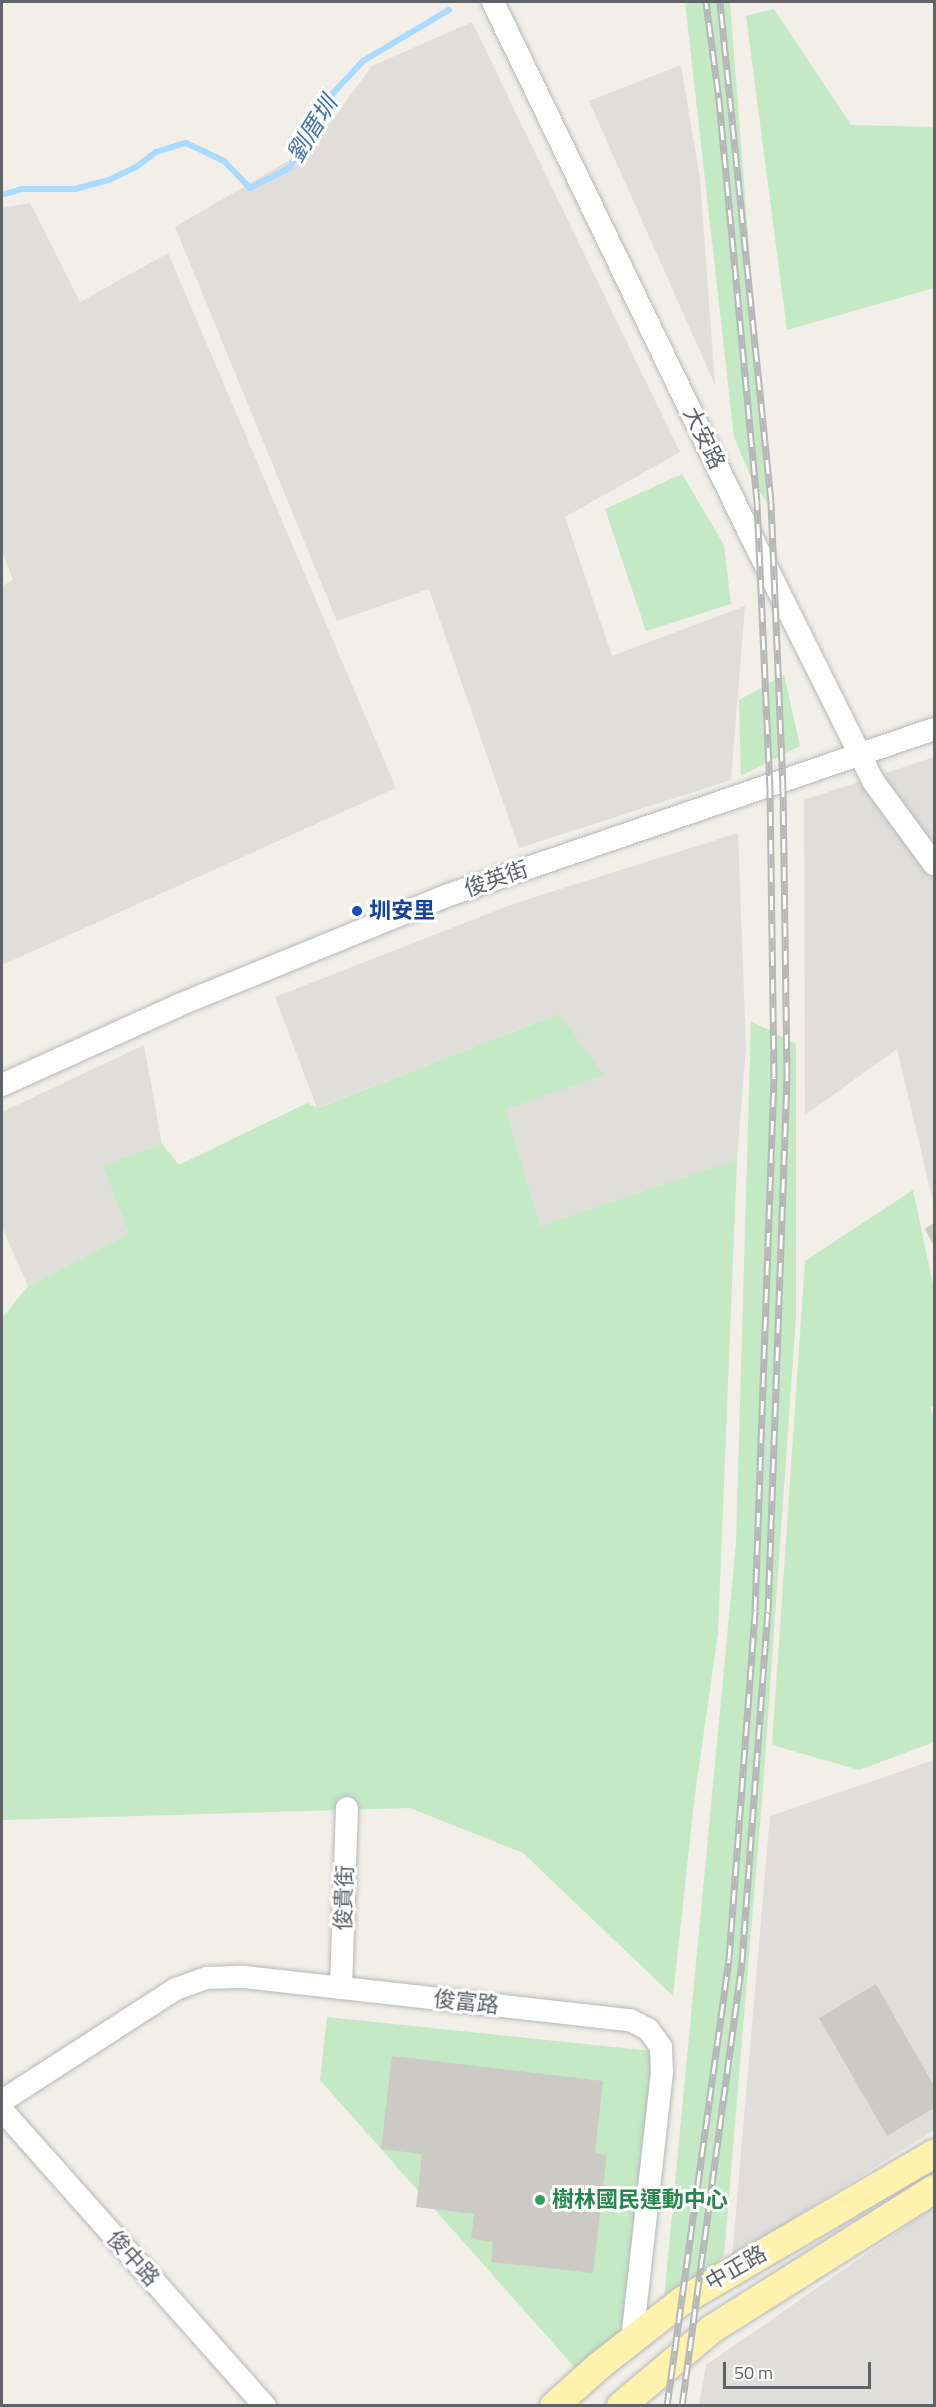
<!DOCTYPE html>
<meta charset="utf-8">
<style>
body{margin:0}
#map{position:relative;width:936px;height:2407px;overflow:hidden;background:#f1efe8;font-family:"Titillium Web","Noto Sans TC",sans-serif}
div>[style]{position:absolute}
.industrial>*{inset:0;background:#e0deda}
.green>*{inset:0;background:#c5e8c5}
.stream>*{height:6px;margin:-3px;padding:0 3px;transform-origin:3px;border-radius:3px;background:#aadaff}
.building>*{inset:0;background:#cccac5}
.roads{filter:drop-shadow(0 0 2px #b5b8bc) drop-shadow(0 0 2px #b5b8bc)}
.minor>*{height:22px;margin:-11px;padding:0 11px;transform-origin:11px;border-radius:11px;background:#fff}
.major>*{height:28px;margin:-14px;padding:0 14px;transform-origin:14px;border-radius:14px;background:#fff2af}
.rail>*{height:7px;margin-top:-3.5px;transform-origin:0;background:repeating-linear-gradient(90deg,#fff 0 14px,#b6b7b8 0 28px);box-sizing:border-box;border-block:2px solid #b6b7b8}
.dots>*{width:16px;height:16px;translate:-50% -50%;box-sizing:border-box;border:3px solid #fff;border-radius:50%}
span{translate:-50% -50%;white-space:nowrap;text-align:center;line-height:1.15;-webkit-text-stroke:6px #fff;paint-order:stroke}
.street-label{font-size:22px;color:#5f6368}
.transit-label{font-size:22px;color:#164399;font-weight:700}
.left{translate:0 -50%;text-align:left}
.leisure-label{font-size:22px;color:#27864d;font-weight:700}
.water-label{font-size:24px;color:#4174aa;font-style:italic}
.frame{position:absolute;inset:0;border:3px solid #5f6368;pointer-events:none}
.scale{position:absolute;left:723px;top:2362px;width:148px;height:27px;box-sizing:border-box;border:3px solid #5f6368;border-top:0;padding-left:8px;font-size:18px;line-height:21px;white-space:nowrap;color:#5f6368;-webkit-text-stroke:4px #fff;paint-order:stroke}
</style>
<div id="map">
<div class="industrial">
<div style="clip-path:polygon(472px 22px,680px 452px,565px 517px,612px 656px,745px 606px,731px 780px,519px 848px,429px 589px,337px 621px,175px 227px,312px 147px,372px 66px)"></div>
<div style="clip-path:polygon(681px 65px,700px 179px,715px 385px,589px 101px)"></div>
<div style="clip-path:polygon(30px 203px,80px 302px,168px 253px,396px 788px,2px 965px,2px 586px,13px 580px,2px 552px,2px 208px)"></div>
<div style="clip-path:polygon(934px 757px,934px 1206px,897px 1049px,805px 1115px,804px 800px)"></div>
<div style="clip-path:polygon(738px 833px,746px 1047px,737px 1159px,540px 1226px,506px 1109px,559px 1014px,317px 1108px,275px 997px,516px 903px)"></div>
<div style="clip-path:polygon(144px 1045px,162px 1144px,102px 1166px,129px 1234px,28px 1286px,2px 1227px,2px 1112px)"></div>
<div style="clip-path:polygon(934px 1760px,934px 2130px,732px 2257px,770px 1816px)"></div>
<div style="clip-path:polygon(934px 2207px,934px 2405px,699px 2405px,706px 2365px)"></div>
</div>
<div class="green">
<div style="clip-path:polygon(685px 2px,730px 2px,769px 506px,752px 480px,734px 437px)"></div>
<div style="clip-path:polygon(774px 9px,851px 125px,934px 127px,934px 288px,787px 330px,746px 16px)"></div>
<div style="clip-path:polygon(682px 474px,724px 545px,731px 604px,646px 631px,605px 509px)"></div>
<div style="clip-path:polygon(784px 675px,800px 746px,741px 776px,739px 700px)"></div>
<div style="clip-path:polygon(559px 1014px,604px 1075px,506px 1109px,540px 1226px,737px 1159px,718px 1633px,694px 1802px,673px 1996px,523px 1853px,410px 1808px,2px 1820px,2px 1318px,28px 1286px,129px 1234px,102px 1166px,162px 1144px,179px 1165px,307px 1103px,318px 1108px)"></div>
<div style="clip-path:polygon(751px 1021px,796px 1044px,796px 1316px,763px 1788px,724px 2256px,663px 2309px,736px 1543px)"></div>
<div style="clip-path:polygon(913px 1190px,934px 1289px,934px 1405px,930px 1407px,934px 1419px,934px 1742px,859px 1770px,772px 1745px,805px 1261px)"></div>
<div style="clip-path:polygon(327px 2017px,671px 2053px,638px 2320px,576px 2369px,320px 2080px)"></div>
</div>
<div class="stream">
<div style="left:2px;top:195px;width:21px;rotate:-17deg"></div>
<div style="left:22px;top:189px;width:53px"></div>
<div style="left:75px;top:189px;width:35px;rotate:-15deg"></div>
<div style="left:109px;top:180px;width:30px;rotate:-26deg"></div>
<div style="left:136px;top:167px;width:25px;rotate:-37deg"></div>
<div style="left:156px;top:152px;width:31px;rotate:-17deg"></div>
<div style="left:186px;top:143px;width:42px;rotate:25.3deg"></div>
<div style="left:224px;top:161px;width:37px;rotate:46deg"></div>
<div style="left:250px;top:188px;width:44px;rotate:-27.1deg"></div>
<div style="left:289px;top:168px;width:28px;rotate:-55deg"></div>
<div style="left:305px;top:145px;width:59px;rotate:-61.7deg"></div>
<div style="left:333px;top:93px;width:44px;rotate:-46.8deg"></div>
<div style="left:363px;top:61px;width:100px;rotate:-30.7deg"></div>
</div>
<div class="building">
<div style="clip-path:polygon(934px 1223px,934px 1246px,925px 1229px)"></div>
<div style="clip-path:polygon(876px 1984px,934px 2086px,934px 2108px,887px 2136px,819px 2018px)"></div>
<div style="clip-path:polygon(392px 2056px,603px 2081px,595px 2153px,607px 2155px,593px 2273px,491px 2262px,493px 2242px,471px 2239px,474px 2214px,416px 2207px,422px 2154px,381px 2149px)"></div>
</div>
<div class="roads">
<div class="minor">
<div style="left:493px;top:2px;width:586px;rotate:64.22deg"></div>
<div style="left:748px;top:530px;width:280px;rotate:63.5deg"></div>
<div style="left:873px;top:781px;width:103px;rotate:53.7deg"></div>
<div style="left:2px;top:1085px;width:194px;rotate:-24.3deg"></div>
<div style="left:179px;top:1005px;width:292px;rotate:-22.2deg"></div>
<div style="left:449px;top:895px;width:513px;rotate:-18.89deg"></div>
<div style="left:341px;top:1988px;width:180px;rotate:-88.1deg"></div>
<div style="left:2px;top:2101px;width:207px;rotate:-32.8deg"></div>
<div style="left:176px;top:1989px;width:33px;rotate:-20deg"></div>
<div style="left:207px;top:1978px;width:37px;rotate:-2deg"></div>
<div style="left:244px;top:1977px;width:388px;rotate:6.4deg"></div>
<div style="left:630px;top:2020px;width:20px;rotate:27deg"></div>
<div style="left:648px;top:2029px;width:22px;rotate:54deg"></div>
<div style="left:661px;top:2047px;width:25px;rotate:88deg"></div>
<div style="left:662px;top:2072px;width:270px;rotate:96.4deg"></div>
<div style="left:2px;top:2110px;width:396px;rotate:48.4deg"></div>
</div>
<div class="major">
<div style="left:554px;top:2406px;width:62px;rotate:-41.7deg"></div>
<div style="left:600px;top:2365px;width:104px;rotate:-38deg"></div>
<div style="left:682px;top:2301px;width:292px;rotate:-30.3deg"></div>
<div style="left:621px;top:2406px;width:119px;rotate:-40.2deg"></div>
<div style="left:712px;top:2329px;width:262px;rotate:-32.2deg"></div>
</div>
</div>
<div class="rail">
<div style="left:667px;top:2406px;width:451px;rotate:-82.1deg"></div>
<div style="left:729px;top:1959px;width:350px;rotate:-85.7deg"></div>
<div style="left:755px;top:1610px;width:533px;rotate:-87.96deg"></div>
<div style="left:774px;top:1077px;width:288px;rotate:-90.8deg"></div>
<div style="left:770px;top:789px;width:287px;rotate:-92.6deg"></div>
<div style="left:757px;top:502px;width:412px;rotate:-95.4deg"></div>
<div style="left:718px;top:92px;width:91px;rotate:-97.6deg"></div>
<div style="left:682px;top:2406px;width:448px;rotate:-82.3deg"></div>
<div style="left:742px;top:1962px;width:351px;rotate:-85.8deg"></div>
<div style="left:768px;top:1612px;width:536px;rotate:-87.97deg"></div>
<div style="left:787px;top:1076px;width:287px;rotate:-90.8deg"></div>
<div style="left:783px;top:789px;width:288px;rotate:-92.4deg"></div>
<div style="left:771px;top:501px;width:502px;rotate:-95.84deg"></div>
</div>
<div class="dots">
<div style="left:357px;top:911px;background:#1a4fb4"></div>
<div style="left:540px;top:2200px;background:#2e9e5b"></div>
</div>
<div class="street-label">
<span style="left:704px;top:438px;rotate:64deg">大安路</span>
<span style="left:496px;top:879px;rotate:-19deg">俊英街</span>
<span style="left:344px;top:1898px;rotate:-88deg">俊貴街</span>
<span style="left:466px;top:2002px;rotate:6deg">俊富路</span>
<span style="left:133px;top:2258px;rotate:48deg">俊中路</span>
<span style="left:736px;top:2268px;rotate:-30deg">中正路</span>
</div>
<div class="transit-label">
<span class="left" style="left:369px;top:911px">圳安里</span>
</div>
<div class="leisure-label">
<span class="left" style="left:552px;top:2200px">樹林國民運動中心</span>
</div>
<div class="water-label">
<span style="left:312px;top:129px;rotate:-58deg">劉厝圳</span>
</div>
<div class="frame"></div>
<div class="scale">50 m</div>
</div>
